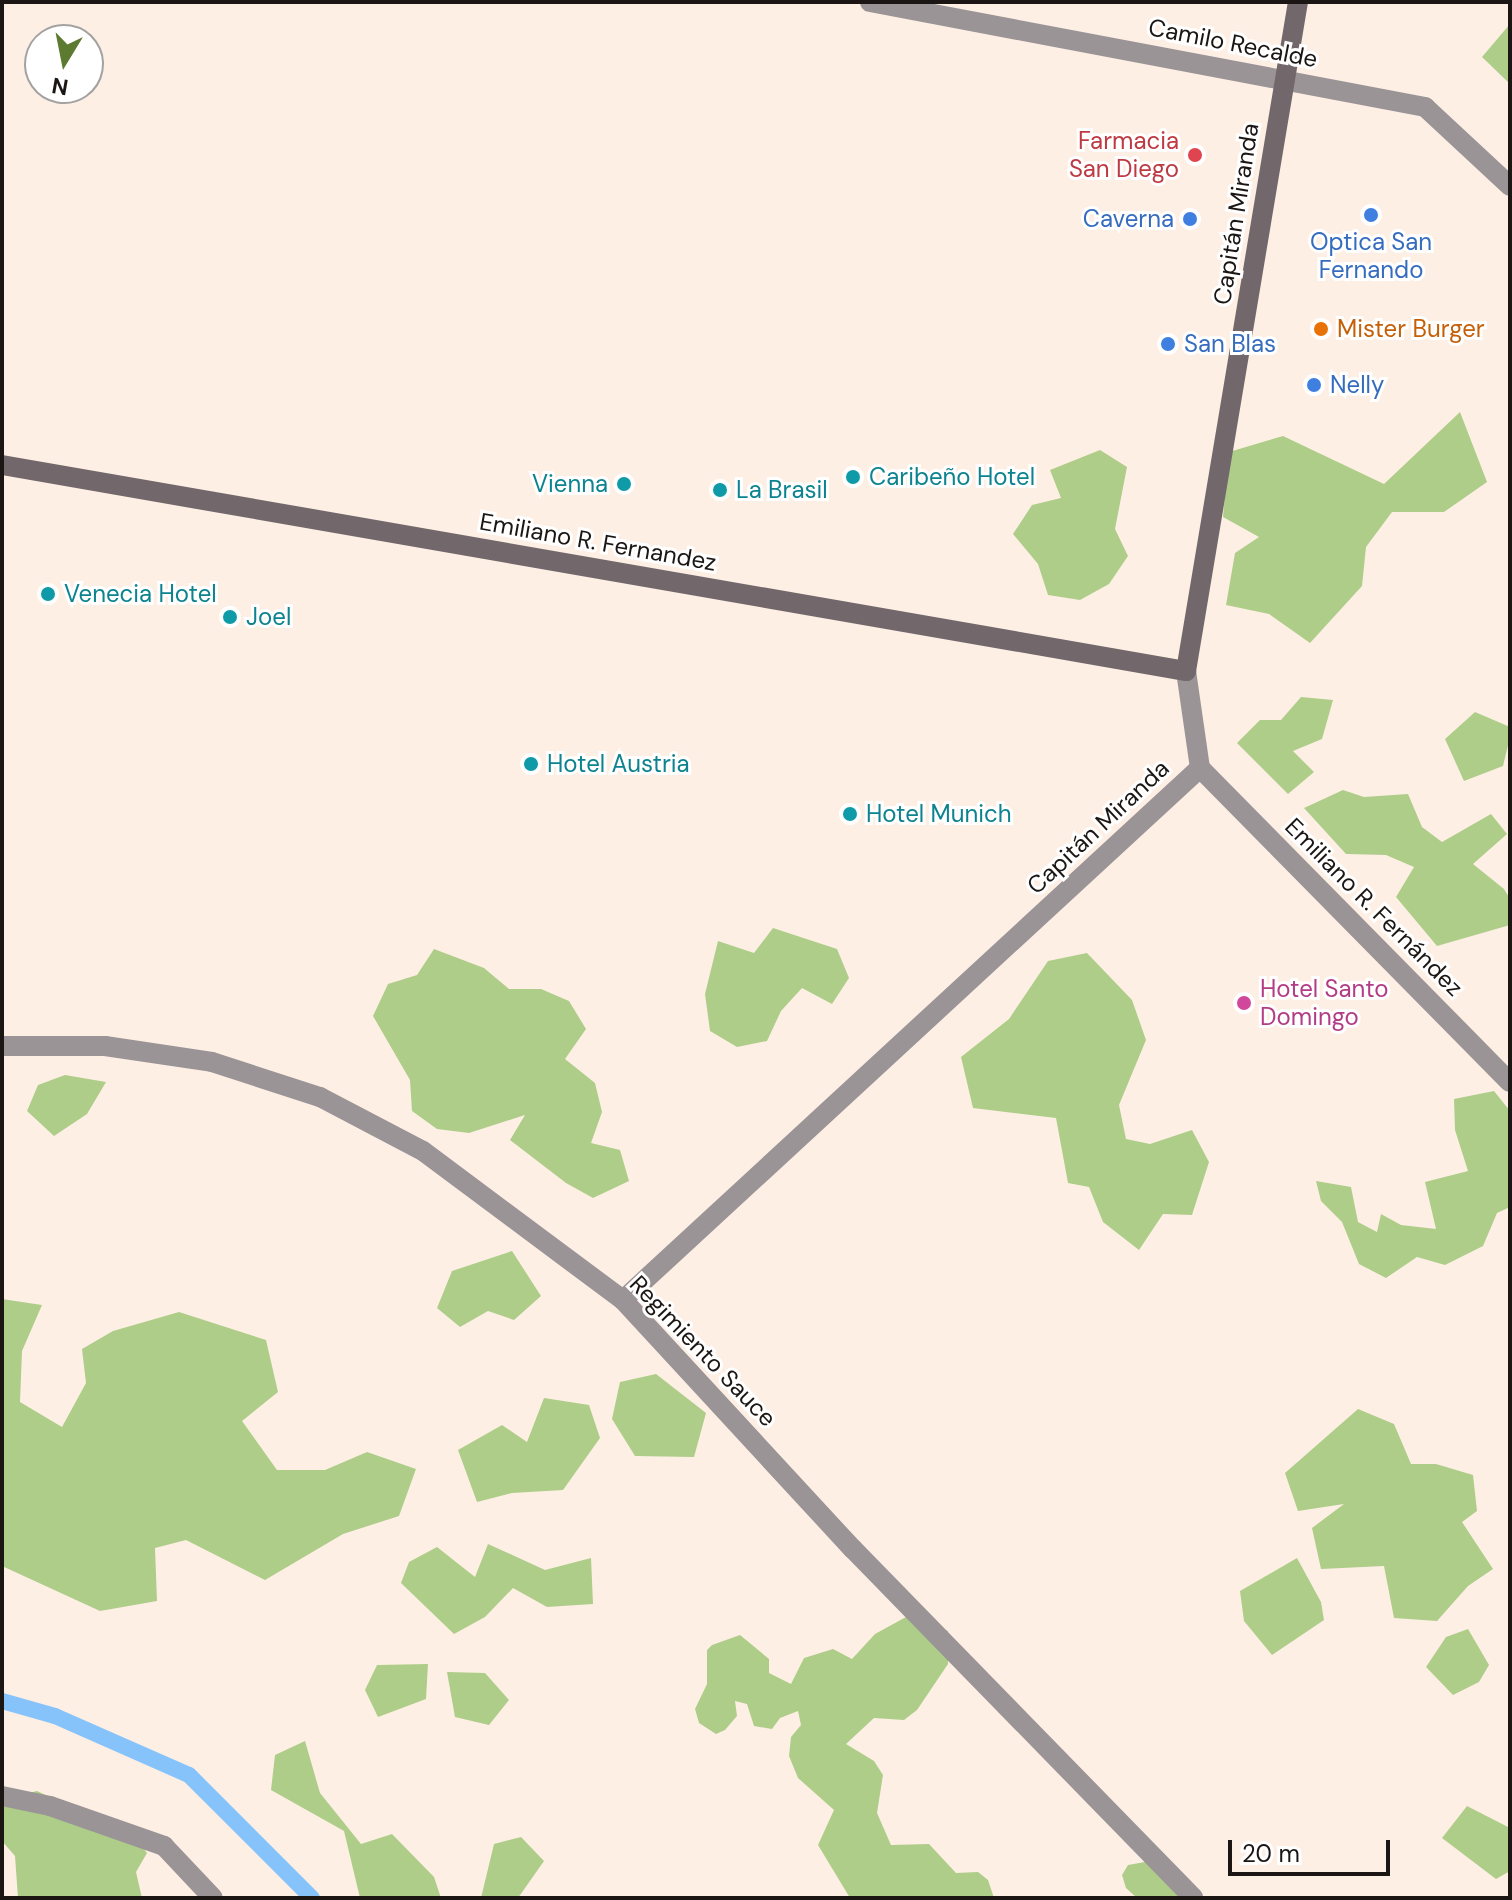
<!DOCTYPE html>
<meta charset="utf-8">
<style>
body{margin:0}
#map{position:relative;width:1512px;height:1900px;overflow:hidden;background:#feefe5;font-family:"DM Sans",sans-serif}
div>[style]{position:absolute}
.green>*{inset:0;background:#aecd89}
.stream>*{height:16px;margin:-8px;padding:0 8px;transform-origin:8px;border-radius:8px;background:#85c3fa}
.street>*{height:20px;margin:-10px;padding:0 10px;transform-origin:10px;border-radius:10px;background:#9b9497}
.secondary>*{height:20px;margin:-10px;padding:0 10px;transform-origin:10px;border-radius:10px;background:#72686c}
.dots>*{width:22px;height:22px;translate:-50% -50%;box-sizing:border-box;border:4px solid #fff;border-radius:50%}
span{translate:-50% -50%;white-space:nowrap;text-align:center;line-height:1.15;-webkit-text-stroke:6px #fff;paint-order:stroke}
.street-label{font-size:24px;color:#1b1613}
.health-label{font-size:24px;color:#be3a42}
.right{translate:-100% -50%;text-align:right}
.shop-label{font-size:24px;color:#366cbe}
.left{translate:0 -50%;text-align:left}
.food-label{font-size:24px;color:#c56008}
.culture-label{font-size:24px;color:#0d838f}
.hotel-label{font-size:24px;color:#b23c85}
.frame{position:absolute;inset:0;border:4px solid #1b1613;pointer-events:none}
.north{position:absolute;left:24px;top:24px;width:80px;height:80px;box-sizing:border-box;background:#fff;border:2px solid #a4a2a1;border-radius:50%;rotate:190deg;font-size:22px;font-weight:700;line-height:32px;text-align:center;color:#1b1613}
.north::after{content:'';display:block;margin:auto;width:28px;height:36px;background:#5d7b30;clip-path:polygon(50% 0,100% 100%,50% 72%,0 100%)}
.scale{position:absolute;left:1228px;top:1840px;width:162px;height:36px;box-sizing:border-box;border:4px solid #1b1613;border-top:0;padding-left:10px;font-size:24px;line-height:28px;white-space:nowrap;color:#1b1613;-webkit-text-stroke:6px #fff;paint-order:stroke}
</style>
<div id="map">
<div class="green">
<div style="clip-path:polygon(1510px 24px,1510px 84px,1482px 57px)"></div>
<div style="clip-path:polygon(1460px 412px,1487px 482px,1444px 512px,1392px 512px,1366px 547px,1362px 586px,1310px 643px,1269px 614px,1226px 605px,1235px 553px,1259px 537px,1223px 517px,1229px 452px,1283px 436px,1384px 484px)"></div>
<div style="clip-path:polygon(1100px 450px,1127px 467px,1115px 529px,1128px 556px,1109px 584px,1080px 600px,1048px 595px,1038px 564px,1013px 534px,1032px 505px,1061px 498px,1050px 470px)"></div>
<div style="clip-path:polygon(1301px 697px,1333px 700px,1322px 739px,1293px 751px,1314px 772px,1288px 794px,1237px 743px,1260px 720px,1281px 720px)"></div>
<div style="clip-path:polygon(1475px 712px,1510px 727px,1510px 737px,1503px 766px,1464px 781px,1445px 739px)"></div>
<div style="clip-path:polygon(1343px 790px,1364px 797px,1408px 794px,1422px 827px,1442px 842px,1491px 814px,1507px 834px,1473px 864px,1504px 889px,1510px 899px,1510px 925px,1437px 946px,1396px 897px,1414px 867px,1386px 855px,1346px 854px,1304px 808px)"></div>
<div style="clip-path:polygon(773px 928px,837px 949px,849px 978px,832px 1004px,802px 988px,781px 1011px,767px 1041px,737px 1047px,710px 1031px,705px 994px,718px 941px,754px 953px)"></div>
<div style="clip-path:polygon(434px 949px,484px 968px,509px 989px,541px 989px,569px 1001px,586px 1029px,565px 1059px,595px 1083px,602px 1112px,591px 1143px,620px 1150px,629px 1181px,593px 1198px,566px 1183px,510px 1140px,525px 1115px,469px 1133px,437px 1129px,412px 1111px,410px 1080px,373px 1016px,388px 984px,417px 975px)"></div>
<div style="clip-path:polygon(1087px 953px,1132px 1000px,1146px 1040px,1119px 1105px,1126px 1139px,1150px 1144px,1192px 1130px,1209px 1162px,1192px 1215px,1163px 1214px,1139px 1250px,1103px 1222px,1089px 1187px,1068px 1183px,1056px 1118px,973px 1108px,961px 1057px,1009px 1019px,1048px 961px)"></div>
<div style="clip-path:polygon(65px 1075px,106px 1082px,87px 1114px,54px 1136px,27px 1111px,38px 1085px)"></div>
<div style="clip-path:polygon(1494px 1091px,1510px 1111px,1510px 1207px,1497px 1213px,1483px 1246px,1445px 1265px,1417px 1257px,1386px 1278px,1359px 1264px,1342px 1222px,1321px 1201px,1316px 1181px,1351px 1187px,1358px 1222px,1377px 1232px,1381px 1214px,1401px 1225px,1436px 1229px,1425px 1182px,1468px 1171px,1455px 1130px,1454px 1099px)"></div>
<div style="clip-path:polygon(512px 1251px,541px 1296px,514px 1320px,488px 1311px,460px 1327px,437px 1308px,452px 1271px)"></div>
<div style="clip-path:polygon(2px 1299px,42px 1305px,22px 1351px,20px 1402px,62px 1427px,86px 1383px,82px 1349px,113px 1331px,179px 1312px,266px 1340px,278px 1392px,242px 1421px,277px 1470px,325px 1470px,367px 1452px,416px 1469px,399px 1516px,343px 1534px,265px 1580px,186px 1540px,155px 1548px,157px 1601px,100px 1611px,2px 1566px)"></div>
<div style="clip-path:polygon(656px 1374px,706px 1413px,694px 1457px,635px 1456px,612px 1419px,620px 1382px)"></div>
<div style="clip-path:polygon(544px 1398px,589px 1405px,600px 1438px,563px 1490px,512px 1493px,477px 1502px,458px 1450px,502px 1425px,527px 1442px)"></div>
<div style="clip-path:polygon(1358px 1409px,1394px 1424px,1411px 1464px,1436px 1464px,1473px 1475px,1477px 1511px,1462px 1522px,1493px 1569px,1468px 1586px,1437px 1621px,1394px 1618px,1384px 1566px,1321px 1569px,1312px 1528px,1344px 1504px,1298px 1511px,1285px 1473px)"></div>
<div style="clip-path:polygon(488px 1544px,545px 1570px,591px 1558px,593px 1604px,547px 1607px,513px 1588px,485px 1617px,454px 1634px,401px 1583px,409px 1562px,437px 1547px,475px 1577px)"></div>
<div style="clip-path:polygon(1297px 1558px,1321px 1602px,1324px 1620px,1272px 1655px,1244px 1621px,1240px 1591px)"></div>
<div style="clip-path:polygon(906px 1617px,948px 1631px,948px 1664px,917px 1710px,904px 1720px,874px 1718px,846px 1744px,874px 1761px,883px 1775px,877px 1813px,891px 1845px,929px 1844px,956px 1873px,978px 1872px,988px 1880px,994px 1898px,850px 1898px,818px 1845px,834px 1810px,798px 1778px,789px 1756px,791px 1737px,801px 1725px,798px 1711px,780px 1718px,772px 1729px,754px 1726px,747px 1704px,735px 1701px,737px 1716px,725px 1730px,716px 1734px,699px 1723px,695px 1709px,707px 1684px,707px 1650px,712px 1645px,740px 1635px,769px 1659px,769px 1673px,791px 1684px,804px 1658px,833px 1649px,852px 1659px,875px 1634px)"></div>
<div style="clip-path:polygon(1468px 1629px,1489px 1665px,1479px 1682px,1453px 1695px,1426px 1667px,1446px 1637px)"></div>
<div style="clip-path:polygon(428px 1664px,426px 1699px,378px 1717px,365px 1690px,377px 1665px)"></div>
<div style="clip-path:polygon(447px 1672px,485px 1673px,509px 1700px,489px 1725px,455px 1717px)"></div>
<div style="clip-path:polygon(305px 1741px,320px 1793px,361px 1844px,392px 1834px,434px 1877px,441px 1898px,360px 1898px,344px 1831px,271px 1790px,275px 1755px)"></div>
<div style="clip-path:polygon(37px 1791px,135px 1837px,147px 1853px,136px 1872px,142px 1898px,18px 1898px,15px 1856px,2px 1841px,2px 1808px,16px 1796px)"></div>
<div style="clip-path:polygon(1467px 1806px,1510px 1828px,1510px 1871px,1496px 1879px,1442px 1838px)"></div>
<div style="clip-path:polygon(521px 1837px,544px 1861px,518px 1898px,481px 1898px,494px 1844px)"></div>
<div style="clip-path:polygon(1167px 1858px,1188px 1898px,1137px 1898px,1126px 1888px,1122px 1875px,1128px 1865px)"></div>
</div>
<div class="stream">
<div style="left:2px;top:1701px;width:55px;rotate:15.8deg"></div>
<div style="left:55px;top:1716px;width:146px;rotate:23.8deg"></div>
<div style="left:189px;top:1775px;width:174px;rotate:45deg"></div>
</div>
<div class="street">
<div style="left:870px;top:2px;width:565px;rotate:10.71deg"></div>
<div style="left:1425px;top:107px;width:116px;rotate:42.9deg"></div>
<div style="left:1186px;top:671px;width:98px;rotate:81.8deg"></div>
<div style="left:1200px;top:768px;width:441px;rotate:45.4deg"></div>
<div style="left:2px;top:1046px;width:103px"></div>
<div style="left:105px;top:1046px;width:108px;rotate:8.5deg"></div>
<div style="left:212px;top:1062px;width:114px;rotate:18deg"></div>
<div style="left:320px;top:1097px;width:116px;rotate:27.7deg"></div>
<div style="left:423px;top:1151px;width:249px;rotate:36.7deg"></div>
<div style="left:623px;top:1300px;width:339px;rotate:47.3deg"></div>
<div style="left:853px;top:1549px;width:487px;rotate:45.7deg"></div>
<div style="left:623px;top:1300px;width:785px;rotate:-42.68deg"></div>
<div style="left:2px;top:1796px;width:49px;rotate:11.8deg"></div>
<div style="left:50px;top:1806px;width:121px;rotate:19.3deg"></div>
<div style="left:164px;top:1846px;width:71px;rotate:46.7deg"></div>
</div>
<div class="secondary">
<div style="left:2px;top:465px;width:1202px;rotate:9.87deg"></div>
<div style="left:1186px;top:671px;width:678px;rotate:-80.5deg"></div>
</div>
<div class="dots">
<div style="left:1195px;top:155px;background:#e0444e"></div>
<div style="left:1371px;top:215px;background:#3f7fe0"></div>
<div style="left:1190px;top:219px;background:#3f7fe0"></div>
<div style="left:1321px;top:329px;background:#e8710a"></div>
<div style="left:1168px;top:344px;background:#3f7fe0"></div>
<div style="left:1314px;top:385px;background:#3f7fe0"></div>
<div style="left:853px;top:477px;background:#0f9aa8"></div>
<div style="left:624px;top:484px;background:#0f9aa8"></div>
<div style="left:720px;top:490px;background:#0f9aa8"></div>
<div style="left:48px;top:594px;background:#0f9aa8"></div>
<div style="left:230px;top:617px;background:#0f9aa8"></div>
<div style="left:531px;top:764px;background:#0f9aa8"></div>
<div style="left:850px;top:814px;background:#0f9aa8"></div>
<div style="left:1244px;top:1003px;background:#d1479c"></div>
</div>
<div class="street-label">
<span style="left:1233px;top:43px;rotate:11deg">Camilo Recalde</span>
<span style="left:1236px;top:214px;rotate:-81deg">Capitán Miranda</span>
<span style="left:598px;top:542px;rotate:10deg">Emiliano R. Fernandez</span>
<span style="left:1098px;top:827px;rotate:-43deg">Capitán Miranda</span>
<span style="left:1374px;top:907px;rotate:45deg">Emiliano R. Fernández</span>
<span style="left:703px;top:1351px;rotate:46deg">Regimiento Sauce</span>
</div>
<div class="health-label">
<span class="right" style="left:1179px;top:155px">Farmacia<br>San Diego</span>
</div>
<div class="shop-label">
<span class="right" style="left:1174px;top:219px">Caverna</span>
<span style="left:1371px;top:256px">Optica San<br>Fernando</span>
<span class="left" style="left:1184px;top:344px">San Blas</span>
<span class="left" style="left:1330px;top:385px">Nelly</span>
</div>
<div class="food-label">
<span class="left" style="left:1337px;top:329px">Mister Burger</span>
</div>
<div class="culture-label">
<span class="left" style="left:869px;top:477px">Caribeño Hotel</span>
<span class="right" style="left:608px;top:484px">Vienna</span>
<span class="left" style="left:736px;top:490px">La Brasil</span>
<span class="left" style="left:64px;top:594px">Venecia Hotel</span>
<span class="left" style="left:246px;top:617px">Joel</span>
<span class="left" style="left:547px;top:764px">Hotel Austria</span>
<span class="left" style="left:866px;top:814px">Hotel Munich</span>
</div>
<div class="hotel-label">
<span class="left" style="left:1260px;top:1003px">Hotel Santo<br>Domingo</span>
</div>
<div class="frame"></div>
<div class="north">N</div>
<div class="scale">20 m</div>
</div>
